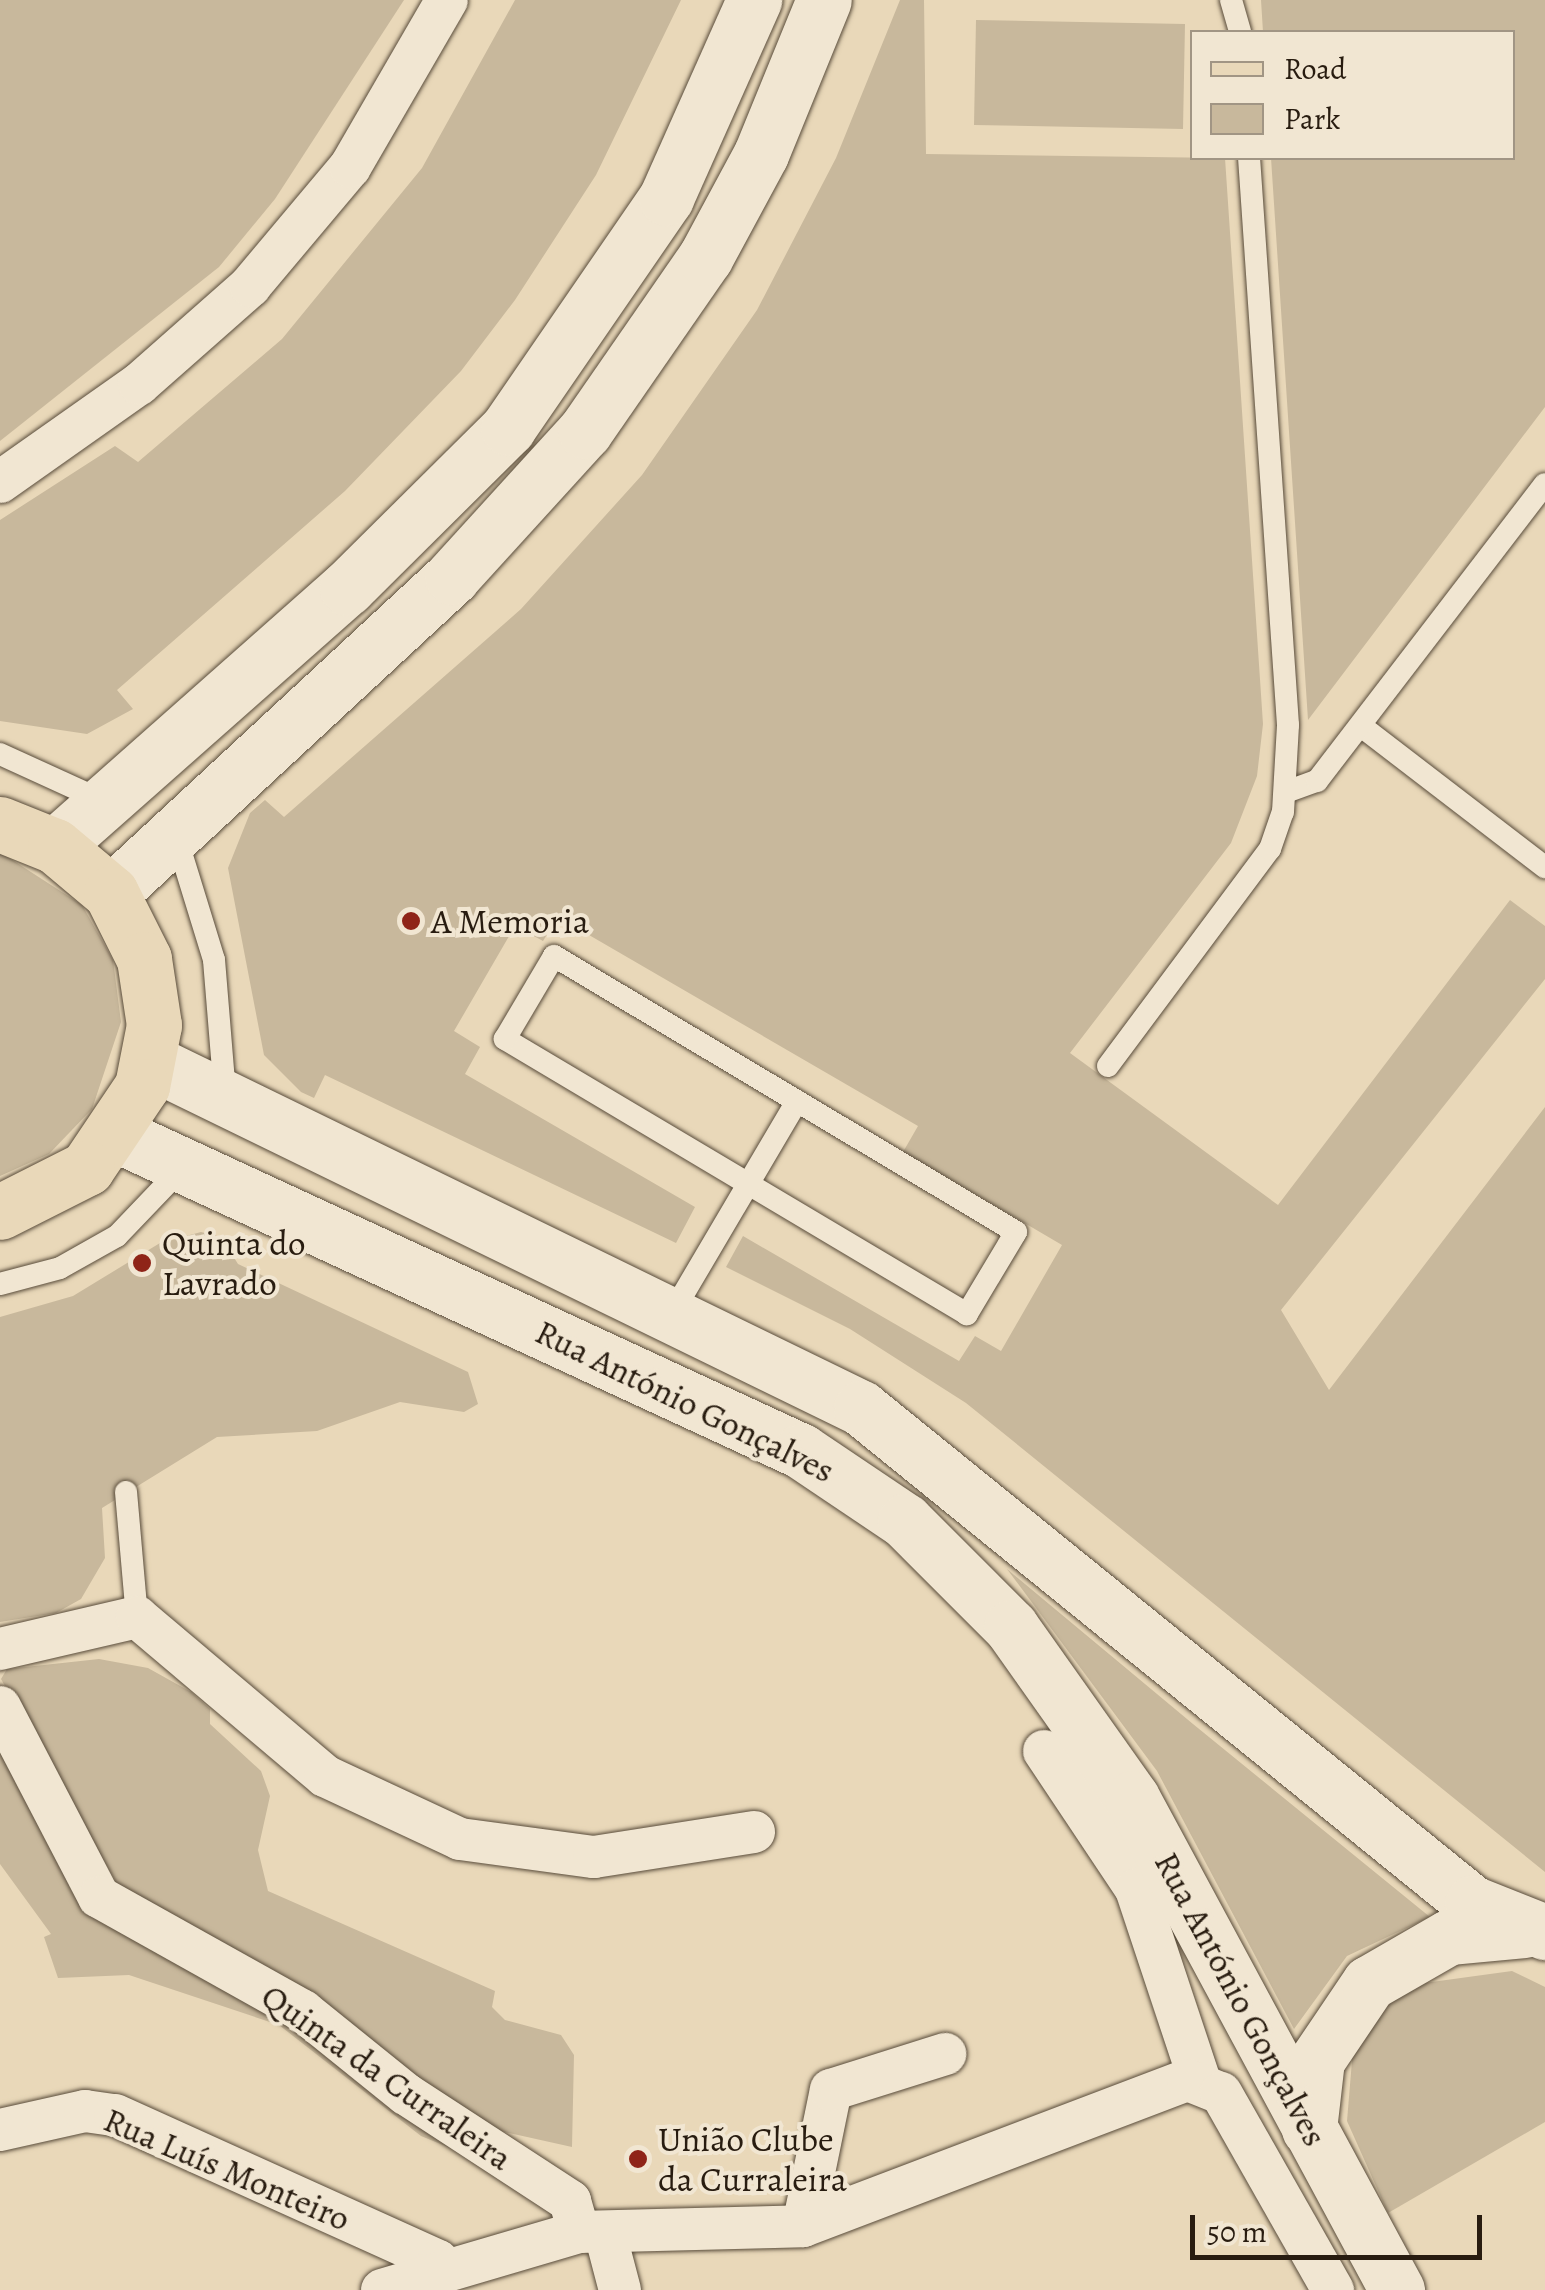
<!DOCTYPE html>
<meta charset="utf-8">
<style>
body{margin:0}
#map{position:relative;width:1545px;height:2290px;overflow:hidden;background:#e9d8b9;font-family:Alegreya,serif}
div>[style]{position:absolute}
.green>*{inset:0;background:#c8b89c}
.roads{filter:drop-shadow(0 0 2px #584b3a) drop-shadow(0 0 2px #584b3a)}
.service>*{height:22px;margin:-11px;padding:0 11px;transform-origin:11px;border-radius:11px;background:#f1e6d2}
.minor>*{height:42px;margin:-21px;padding:0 21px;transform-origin:21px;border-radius:21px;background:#f1e6d2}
.secondary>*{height:55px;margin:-27.5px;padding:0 27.5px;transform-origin:27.5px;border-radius:27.5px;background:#f1e6d2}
.primary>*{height:55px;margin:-27.5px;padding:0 27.5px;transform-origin:27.5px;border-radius:27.5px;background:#e9d8b9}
.dots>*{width:28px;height:28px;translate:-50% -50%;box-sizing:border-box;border:5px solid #f1e6d2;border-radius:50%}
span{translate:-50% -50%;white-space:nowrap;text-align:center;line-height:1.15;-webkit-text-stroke:8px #f1e6d2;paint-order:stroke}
.poi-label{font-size:35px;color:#281c10}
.left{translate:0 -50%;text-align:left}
.street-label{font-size:35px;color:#281c10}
.legend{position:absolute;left:1190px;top:30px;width:325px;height:130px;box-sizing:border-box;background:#f1e6d2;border:2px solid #a19584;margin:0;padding:12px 18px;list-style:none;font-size:30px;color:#281c10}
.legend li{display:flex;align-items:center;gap:20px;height:50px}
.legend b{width:50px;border:2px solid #a19584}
.scale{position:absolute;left:1190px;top:2215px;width:292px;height:45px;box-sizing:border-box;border:5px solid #281c10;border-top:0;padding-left:12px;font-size:30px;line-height:35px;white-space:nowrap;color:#281c10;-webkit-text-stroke:8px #f1e6d2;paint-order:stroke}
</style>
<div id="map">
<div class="green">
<div style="clip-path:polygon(0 0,404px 0,275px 199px,219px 267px,0 441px)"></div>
<div style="clip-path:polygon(515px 0,681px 0,596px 175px,515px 300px,461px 371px,345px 491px,117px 690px,133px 709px,87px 734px,0 721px,0 520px,115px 446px,138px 462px,282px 339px,422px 168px)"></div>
<div style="clip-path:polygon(900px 0,924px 0,926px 154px,1225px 158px,1263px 724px,1257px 776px,1231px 843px,1070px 1053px,1278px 1205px,1510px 900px,1545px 926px,1545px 979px,1281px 1310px,1329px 1390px,1545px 1107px,1545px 1872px,966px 1403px,850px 1329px,726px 1267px,743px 1236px,959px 1361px,975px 1336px,1001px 1351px,1062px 1245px,903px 1152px,918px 1126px,558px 917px,543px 941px,515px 926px,454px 1031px,480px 1047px,465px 1074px,695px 1207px,676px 1243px,325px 1075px,314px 1098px,301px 1092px,264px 1055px,228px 868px,250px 813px,265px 800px,284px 817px,521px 609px,642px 475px,757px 310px,836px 158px)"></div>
<div style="clip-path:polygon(1261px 0,1545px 0,1545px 407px,1308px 720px,1271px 158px,1512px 158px,1512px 32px,1263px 32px)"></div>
<div style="clip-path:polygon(976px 20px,1185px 24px,1183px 129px,974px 125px)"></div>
<div style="clip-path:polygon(0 852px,82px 905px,113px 960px,121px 1022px,92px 1109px,49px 1154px,0 1176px)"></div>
<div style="clip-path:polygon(201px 1232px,221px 1237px,238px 1264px,468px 1372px,478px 1404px,464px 1412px,400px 1402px,317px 1431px,217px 1437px,102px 1508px,105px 1558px,81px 1599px,56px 1613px,0 1622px,0 1317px,73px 1296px,160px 1243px)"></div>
<div style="clip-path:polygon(1007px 1569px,1193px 1724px,1430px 1917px,1347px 1956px,1294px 2029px,1157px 1771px)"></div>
<div style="clip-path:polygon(99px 1659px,148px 1668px,191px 1692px,210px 1709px,210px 1724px,261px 1771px,270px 1796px,258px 1850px,268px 1891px,495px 1991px,492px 2007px,505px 2020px,561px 2035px,574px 2055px,572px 2147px,500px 2131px,143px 1909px,116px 1882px,1px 1679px,7px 1669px)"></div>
<div style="clip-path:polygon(0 1722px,56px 1840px,477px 2159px,421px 2136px,279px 2025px,129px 1975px,58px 1978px,44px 1937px,51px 1934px,0 1864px)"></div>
<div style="clip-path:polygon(1512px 1971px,1545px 1987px,1545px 2122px,1388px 2213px,1347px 2121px,1353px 2049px,1379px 2009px,1417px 1984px)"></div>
</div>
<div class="roads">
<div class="service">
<div style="left:1231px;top:0;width:33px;rotate:74deg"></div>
<div style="left:1361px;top:726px;width:232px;rotate:37.5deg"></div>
<div style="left:0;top:754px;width:113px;rotate:24.5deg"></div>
<div style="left:1286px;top:792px;width:33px;rotate:-20deg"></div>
<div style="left:1317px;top:781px;width:374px;rotate:-52.5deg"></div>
<div style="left:175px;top:833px;width:133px;rotate:72.9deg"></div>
<div style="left:214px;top:960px;width:134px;rotate:85.3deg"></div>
<div style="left:554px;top:956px;width:538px;rotate:30.85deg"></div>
<div style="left:1016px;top:1232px;width:96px;rotate:120.9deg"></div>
<div style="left:967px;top:1314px;width:538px;rotate:-149.24deg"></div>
<div style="left:505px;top:1039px;width:96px;rotate:-59.4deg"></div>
<div style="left:1108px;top:1066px;width:271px;rotate:-53.3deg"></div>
<div style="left:1270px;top:849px;width:39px;rotate:-71deg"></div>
<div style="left:1283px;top:812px;width:87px;rotate:-86.7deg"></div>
<div style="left:1288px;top:725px;width:568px;rotate:-93.93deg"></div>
<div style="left:0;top:1284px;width:62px;rotate:-14.9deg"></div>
<div style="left:60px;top:1268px;width:65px;rotate:-29.3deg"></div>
<div style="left:117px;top:1236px;width:97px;rotate:-46.3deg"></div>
<div style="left:671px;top:1315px;width:248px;rotate:-59.5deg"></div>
<div style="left:126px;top:1492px;width:125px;rotate:85deg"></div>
</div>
<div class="minor">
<div style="left:0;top:482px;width:170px;rotate:-35.2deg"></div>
<div style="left:139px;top:384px;width:148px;rotate:-41.4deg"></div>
<div style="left:250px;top:286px;width:155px;rotate:-50deg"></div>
<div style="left:350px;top:167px;width:193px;rotate:-59.9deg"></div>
<div style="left:0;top:1649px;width:141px;rotate:-13.1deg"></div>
<div style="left:137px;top:1617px;width:246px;rotate:40.2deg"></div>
<div style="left:325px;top:1776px;width:149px;rotate:25deg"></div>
<div style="left:460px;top:1839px;width:135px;rotate:7.7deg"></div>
<div style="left:594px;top:1857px;width:162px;rotate:-8.9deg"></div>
<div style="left:0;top:1707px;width:214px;rotate:62.5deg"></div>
<div style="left:99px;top:1897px;width:234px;rotate:29.2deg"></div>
<div style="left:303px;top:2011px;width:132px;rotate:38.9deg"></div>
<div style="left:406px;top:2094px;width:196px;rotate:33.1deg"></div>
<div style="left:570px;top:2201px;width:32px;rotate:74deg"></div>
<div style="left:1044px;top:1751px;width:166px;rotate:56.3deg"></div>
<div style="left:1136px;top:1889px;width:202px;rotate:71.6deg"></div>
<div style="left:0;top:2130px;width:87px;rotate:-12.6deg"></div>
<div style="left:85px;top:2111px;width:30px;rotate:8deg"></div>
<div style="left:115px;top:2115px;width:354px;rotate:24.3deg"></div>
<div style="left:438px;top:2261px;width:10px;rotate:90deg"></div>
<div style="left:803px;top:2226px;width:139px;rotate:-78.4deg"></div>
<div style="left:831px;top:2090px;width:120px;rotate:-17.5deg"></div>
<div style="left:605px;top:2233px;width:59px;rotate:75.3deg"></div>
<div style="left:382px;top:2290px;width:205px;rotate:-16.4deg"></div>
<div style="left:579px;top:2232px;width:224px;rotate:-1.5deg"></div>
<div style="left:803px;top:2226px;width:412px;rotate:-20.8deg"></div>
<div style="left:1188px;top:2080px;width:35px;rotate:22deg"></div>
<div style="left:1221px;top:2093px;width:227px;rotate:60.4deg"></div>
</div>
<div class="secondary">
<div style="left:55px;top:846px;width:390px;rotate:-41.5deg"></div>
<div style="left:347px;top:588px;width:227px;rotate:-44.8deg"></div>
<div style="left:508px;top:428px;width:279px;rotate:-55.5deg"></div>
<div style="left:666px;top:198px;width:217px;rotate:-66deg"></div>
<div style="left:111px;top:893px;width:465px;rotate:-42.8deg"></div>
<div style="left:452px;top:577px;width:197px;rotate:-47.7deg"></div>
<div style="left:585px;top:431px;width:211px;rotate:-55.3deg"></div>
<div style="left:705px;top:258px;width:118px;rotate:-61.7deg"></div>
<div style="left:761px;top:154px;width:166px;rotate:-67.8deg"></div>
<div style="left:149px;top:1061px;width:792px;rotate:25.98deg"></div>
<div style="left:861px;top:1408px;width:786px;rotate:39.01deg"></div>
<div style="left:1472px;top:1903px;width:79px;rotate:21.7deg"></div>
<div style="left:115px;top:1134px;width:756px;rotate:24.8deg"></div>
<div style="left:801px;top:1451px;width:125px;rotate:33.9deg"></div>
<div style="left:905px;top:1521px;width:150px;rotate:45deg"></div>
<div style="left:1011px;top:1627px;width:209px;rotate:54.7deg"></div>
<div style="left:1132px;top:1798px;width:559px;rotate:61.69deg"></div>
<div style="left:1309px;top:2129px;width:69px;rotate:-83.4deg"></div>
<div style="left:1317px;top:2060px;width:93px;rotate:-56deg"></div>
<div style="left:1369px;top:1983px;width:92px;rotate:-29.9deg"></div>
<div style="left:1449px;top:1937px;width:75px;rotate:-5.3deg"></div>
</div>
<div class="primary">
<div style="left:0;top:824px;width:59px;rotate:21.8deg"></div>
<div style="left:55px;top:846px;width:73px;rotate:40deg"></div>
<div style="left:111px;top:893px;width:74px;rotate:63.4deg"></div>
<div style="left:144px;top:959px;width:67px;rotate:81.4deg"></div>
<div style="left:154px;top:1025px;width:62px;rotate:101.1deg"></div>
<div style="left:142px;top:1086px;width:99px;rotate:123.9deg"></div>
<div style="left:87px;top:1168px;width:97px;rotate:153.2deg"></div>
</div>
</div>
<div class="dots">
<div style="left:411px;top:921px;background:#8f2418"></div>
<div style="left:142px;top:1263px;background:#8f2418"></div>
<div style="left:638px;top:2159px;background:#8f2418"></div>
</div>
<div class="poi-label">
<span class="left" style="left:431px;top:921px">A Memoria</span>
<span class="left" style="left:162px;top:1263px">Quinta do<br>Lavrado</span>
<span class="left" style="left:658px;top:2159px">União Clube<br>da Curraleira</span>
</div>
<div class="street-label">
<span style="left:685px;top:1401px;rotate:26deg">Rua António Gonçalves</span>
<span style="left:1241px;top:1999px;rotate:62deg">Rua António Gonçalves</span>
<span style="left:387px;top:2077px;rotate:35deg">Quinta da Curraleira</span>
<span style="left:227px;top:2169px;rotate:23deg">Rua Luís Monteiro</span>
</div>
<ul class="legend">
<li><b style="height:12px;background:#e9d8b9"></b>Road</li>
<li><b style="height:28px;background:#c8b89c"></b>Park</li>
</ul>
<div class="scale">50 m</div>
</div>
